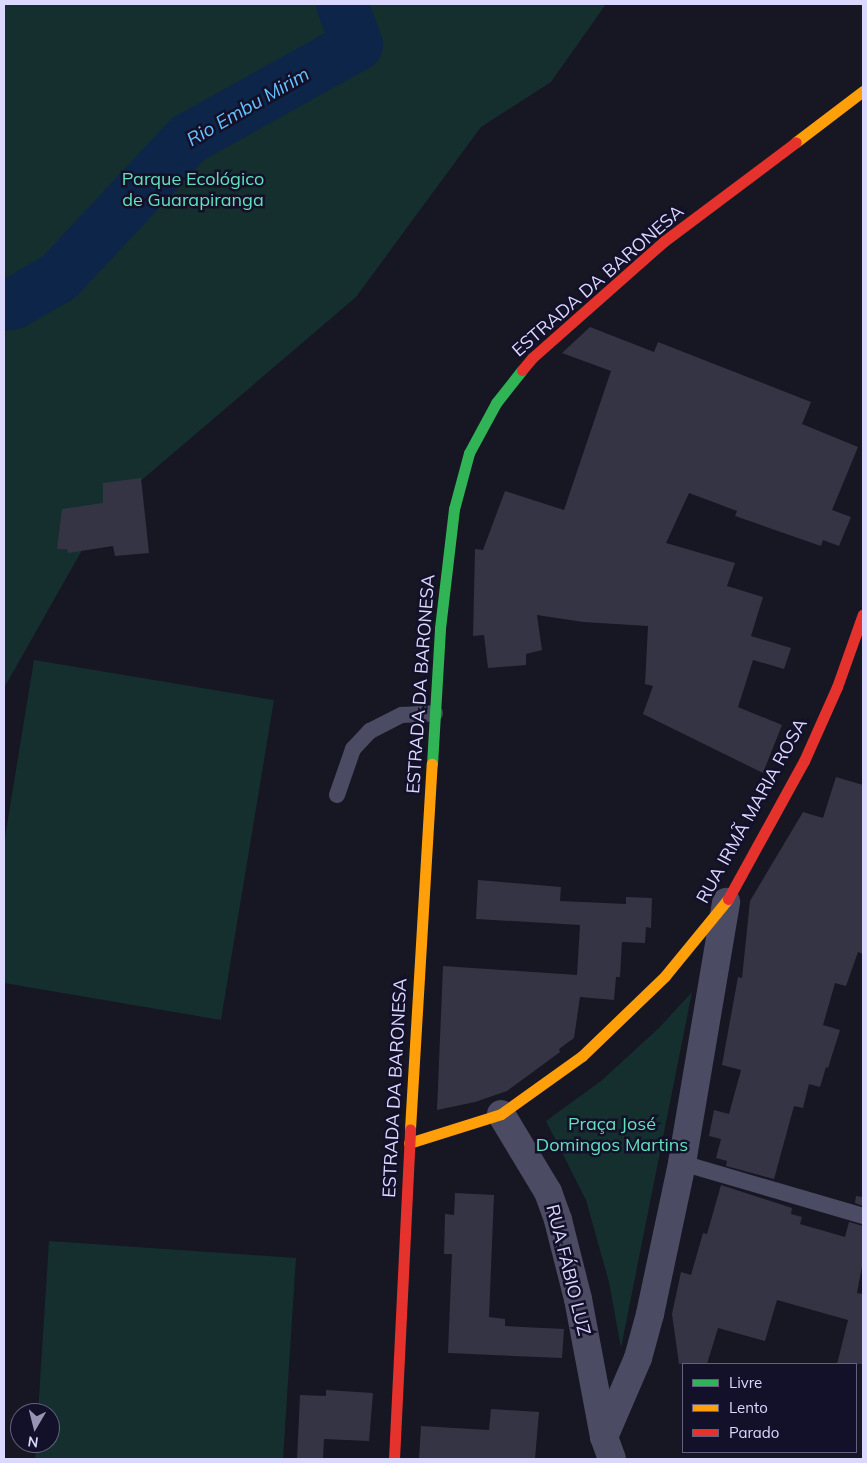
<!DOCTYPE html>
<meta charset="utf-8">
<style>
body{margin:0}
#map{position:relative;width:867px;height:1463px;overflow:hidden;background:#171623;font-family:Mulish,sans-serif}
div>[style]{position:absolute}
.green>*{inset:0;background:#142f2e}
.river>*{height:52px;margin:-26px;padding:0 26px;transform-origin:26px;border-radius:26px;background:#0d2548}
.building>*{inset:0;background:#353445}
.lane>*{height:16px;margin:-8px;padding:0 8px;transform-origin:8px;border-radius:8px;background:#4b4c64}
.street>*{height:28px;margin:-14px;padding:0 14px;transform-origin:14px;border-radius:14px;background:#4b4c64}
.fast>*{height:11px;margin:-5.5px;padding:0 5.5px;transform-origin:5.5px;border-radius:5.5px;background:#30b455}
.slow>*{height:11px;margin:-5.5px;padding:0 5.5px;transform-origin:5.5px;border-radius:5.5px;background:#ff9f0a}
.jam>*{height:11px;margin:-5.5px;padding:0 5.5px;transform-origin:5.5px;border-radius:5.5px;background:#e5322d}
span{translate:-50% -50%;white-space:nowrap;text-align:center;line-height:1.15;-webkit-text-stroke:5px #131029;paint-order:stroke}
.park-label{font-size:18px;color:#62e1ba}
.street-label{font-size:18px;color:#dad8ff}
.water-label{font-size:19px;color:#66c2ff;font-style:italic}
.frame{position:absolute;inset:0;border:5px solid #dad8ff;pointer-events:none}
.legend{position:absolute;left:682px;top:1363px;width:175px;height:90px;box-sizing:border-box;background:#131029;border:1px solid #63607f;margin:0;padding:6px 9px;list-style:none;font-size:15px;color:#dad8ff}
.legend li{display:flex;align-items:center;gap:10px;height:25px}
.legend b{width:25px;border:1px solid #63607f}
.north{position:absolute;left:10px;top:1403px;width:50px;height:50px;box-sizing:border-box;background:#131029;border:1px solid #63607f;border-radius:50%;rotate:188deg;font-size:14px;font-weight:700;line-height:20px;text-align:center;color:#dad8ff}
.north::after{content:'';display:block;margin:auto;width:18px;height:22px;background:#9694b2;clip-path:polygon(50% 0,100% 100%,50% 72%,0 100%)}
</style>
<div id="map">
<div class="green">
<div style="clip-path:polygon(4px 4px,606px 4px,551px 82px,481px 127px,356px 297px,103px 513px,4px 688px)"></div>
<div style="clip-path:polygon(34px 660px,274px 700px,221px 1020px,4px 983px,4px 843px)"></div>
<div style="clip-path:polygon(692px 992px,621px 1348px,609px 1282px,586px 1200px,546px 1121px,601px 1081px,659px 1028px)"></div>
<div style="clip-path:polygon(49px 1241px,296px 1258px,283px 1459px,35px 1459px,36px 1443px,50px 1443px,50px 1413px,38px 1413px)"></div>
</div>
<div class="river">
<div style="left:4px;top:305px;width:10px;rotate:-11deg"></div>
<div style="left:14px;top:303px;width:52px;rotate:-30deg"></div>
<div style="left:59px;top:277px;width:189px;rotate:-46.9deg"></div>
<div style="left:188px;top:139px;width:193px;rotate:-29.1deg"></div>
<div style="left:357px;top:45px;width:44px;rotate:-110.1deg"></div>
</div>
<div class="building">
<div style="clip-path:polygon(590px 327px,654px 352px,658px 342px,811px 402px,802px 424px,858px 447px,832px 510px,851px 517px,839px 546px,823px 540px,821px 546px,735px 516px,737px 511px,689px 493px,666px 543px,735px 563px,727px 586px,763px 597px,751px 636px,791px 648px,784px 669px,753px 660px,738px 707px,782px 725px,763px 773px,643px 714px,653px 686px,645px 684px,648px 626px,583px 622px,537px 615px,542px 650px,526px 654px,526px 665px,488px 668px,484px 635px,473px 636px,475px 549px,483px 550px,505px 491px,564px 510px,611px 371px,562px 353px)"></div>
<div style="clip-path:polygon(141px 478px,149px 553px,115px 556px,113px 546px,68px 553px,67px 549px,57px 549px,62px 509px,103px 503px,103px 483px)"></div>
<div style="clip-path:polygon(836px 777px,863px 785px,863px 954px,858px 952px,846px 986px,835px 983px,823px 1025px,840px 1030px,828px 1068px,826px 1067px,820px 1087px,809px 1084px,803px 1108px,794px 1106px,774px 1179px,726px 1166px,727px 1161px,716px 1158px,721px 1139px,709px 1136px,714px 1110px,729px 1114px,741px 1070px,722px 1065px,738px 977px,742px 978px,750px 901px,803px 812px,823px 818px)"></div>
<div style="clip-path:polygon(478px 880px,561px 887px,560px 901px,626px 904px,626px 897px,652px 898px,651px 928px,646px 927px,645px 943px,622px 942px,620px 977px,616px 977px,614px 1000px,580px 997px,574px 1038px,559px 1049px,560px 1052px,507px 1091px,475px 1102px,437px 1110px,443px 966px,577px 975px,580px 925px,476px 919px)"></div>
<div style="clip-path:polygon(721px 1185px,792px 1208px,791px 1214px,802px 1217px,800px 1224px,845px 1237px,849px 1222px,863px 1226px,863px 1261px,857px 1293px,863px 1294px,863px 1364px,837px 1364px,848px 1320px,777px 1300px,765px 1341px,718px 1328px,707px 1364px,679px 1364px,672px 1314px,681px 1272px,691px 1275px,703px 1233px,707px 1234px)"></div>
<div style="clip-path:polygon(455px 1193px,494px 1195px,489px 1317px,505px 1319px,505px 1326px,564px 1329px,562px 1358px,448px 1353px,452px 1254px,444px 1254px,445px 1214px,454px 1215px)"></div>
<div style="clip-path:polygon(856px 1196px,863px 1197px,863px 1206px,855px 1203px)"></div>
<div style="clip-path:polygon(326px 1390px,373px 1393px,369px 1441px,324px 1439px,323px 1459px,297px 1459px,300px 1395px,326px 1396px)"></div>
<div style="clip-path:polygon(491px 1409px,539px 1412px,535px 1459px,419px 1459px,421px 1426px,489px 1430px)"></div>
</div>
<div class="lane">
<div style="left:337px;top:795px;width:49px;rotate:-70.8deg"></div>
<div style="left:353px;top:749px;width:25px;rotate:-47deg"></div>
<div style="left:370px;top:731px;width:36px;rotate:-27deg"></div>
<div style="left:402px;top:715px;width:33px;rotate:-3deg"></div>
<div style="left:682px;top:1163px;width:189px;rotate:16.3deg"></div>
</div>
<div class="street">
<div style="left:501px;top:1114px;width:91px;rotate:58.9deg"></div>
<div style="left:548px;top:1192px;width:30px;rotate:70deg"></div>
<div style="left:558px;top:1220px;width:81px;rotate:75.8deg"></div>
<div style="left:578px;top:1299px;width:140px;rotate:79.3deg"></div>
<div style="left:604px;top:1437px;width:23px;rotate:70deg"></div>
<div style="left:604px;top:1437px;width:86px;rotate:-66.7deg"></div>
<div style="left:638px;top:1358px;width:46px;rotate:-74.7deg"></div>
<div style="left:650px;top:1314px;width:154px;rotate:-78deg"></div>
<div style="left:682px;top:1163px;width:265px;rotate:-80.4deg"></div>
</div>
<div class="fast">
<div style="left:432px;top:764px;width:136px;rotate:-86.6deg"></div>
<div style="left:440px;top:628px;width:120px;rotate:-83.3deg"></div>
<div style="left:454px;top:509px;width:58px;rotate:-75deg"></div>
<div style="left:469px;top:453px;width:57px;rotate:-61.6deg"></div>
<div style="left:496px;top:403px;width:42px;rotate:-51.8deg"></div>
</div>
<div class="slow">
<div style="left:796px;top:142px;width:84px;rotate:-37.3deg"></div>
<div style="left:410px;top:1129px;width:366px;rotate:-86.6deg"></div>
<div style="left:409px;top:1143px;width:96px;rotate:-17.5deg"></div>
<div style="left:501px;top:1114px;width:100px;rotate:-35.6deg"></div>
<div style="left:582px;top:1056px;width:115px;rotate:-43.9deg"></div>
<div style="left:665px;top:976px;width:99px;rotate:-50.7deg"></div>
</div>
<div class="jam">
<div style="left:522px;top:370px;width:16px;rotate:-50deg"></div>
<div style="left:532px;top:358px;width:175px;rotate:-41.5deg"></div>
<div style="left:663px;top:242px;width:166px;rotate:-36.9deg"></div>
<div style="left:728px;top:899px;width:158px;rotate:-61.2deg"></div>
<div style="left:804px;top:761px;width:81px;rotate:-66deg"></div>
<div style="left:837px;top:687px;width:77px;rotate:-70.4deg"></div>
<div style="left:394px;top:1459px;width:330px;rotate:-87.2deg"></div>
</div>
<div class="park-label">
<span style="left:193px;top:190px">Parque Ecológico<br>de Guarapiranga</span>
<span style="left:612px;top:1135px">Praça José<br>Domingos Martins</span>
</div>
<div class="street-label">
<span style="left:598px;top:281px;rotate:-41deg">ESTRADA DA BARONESA</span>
<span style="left:421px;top:684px;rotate:-86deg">ESTRADA DA BARONESA</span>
<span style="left:752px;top:811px;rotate:-61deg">RUA IRMÃ MARIA ROSA</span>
<span style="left:395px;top:1088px;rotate:-87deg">ESTRADA DA BARONESA</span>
<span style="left:568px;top:1270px;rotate:76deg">RUA FÁBIO LUZ</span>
</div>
<div class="water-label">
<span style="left:248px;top:107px;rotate:-30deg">Rio Embu Mirim</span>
</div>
<div class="frame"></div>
<ul class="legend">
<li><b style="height:6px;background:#30b455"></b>Livre</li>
<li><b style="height:6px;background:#ff9f0a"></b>Lento</li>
<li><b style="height:6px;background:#e5322d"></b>Parado</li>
</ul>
<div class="north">N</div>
</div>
